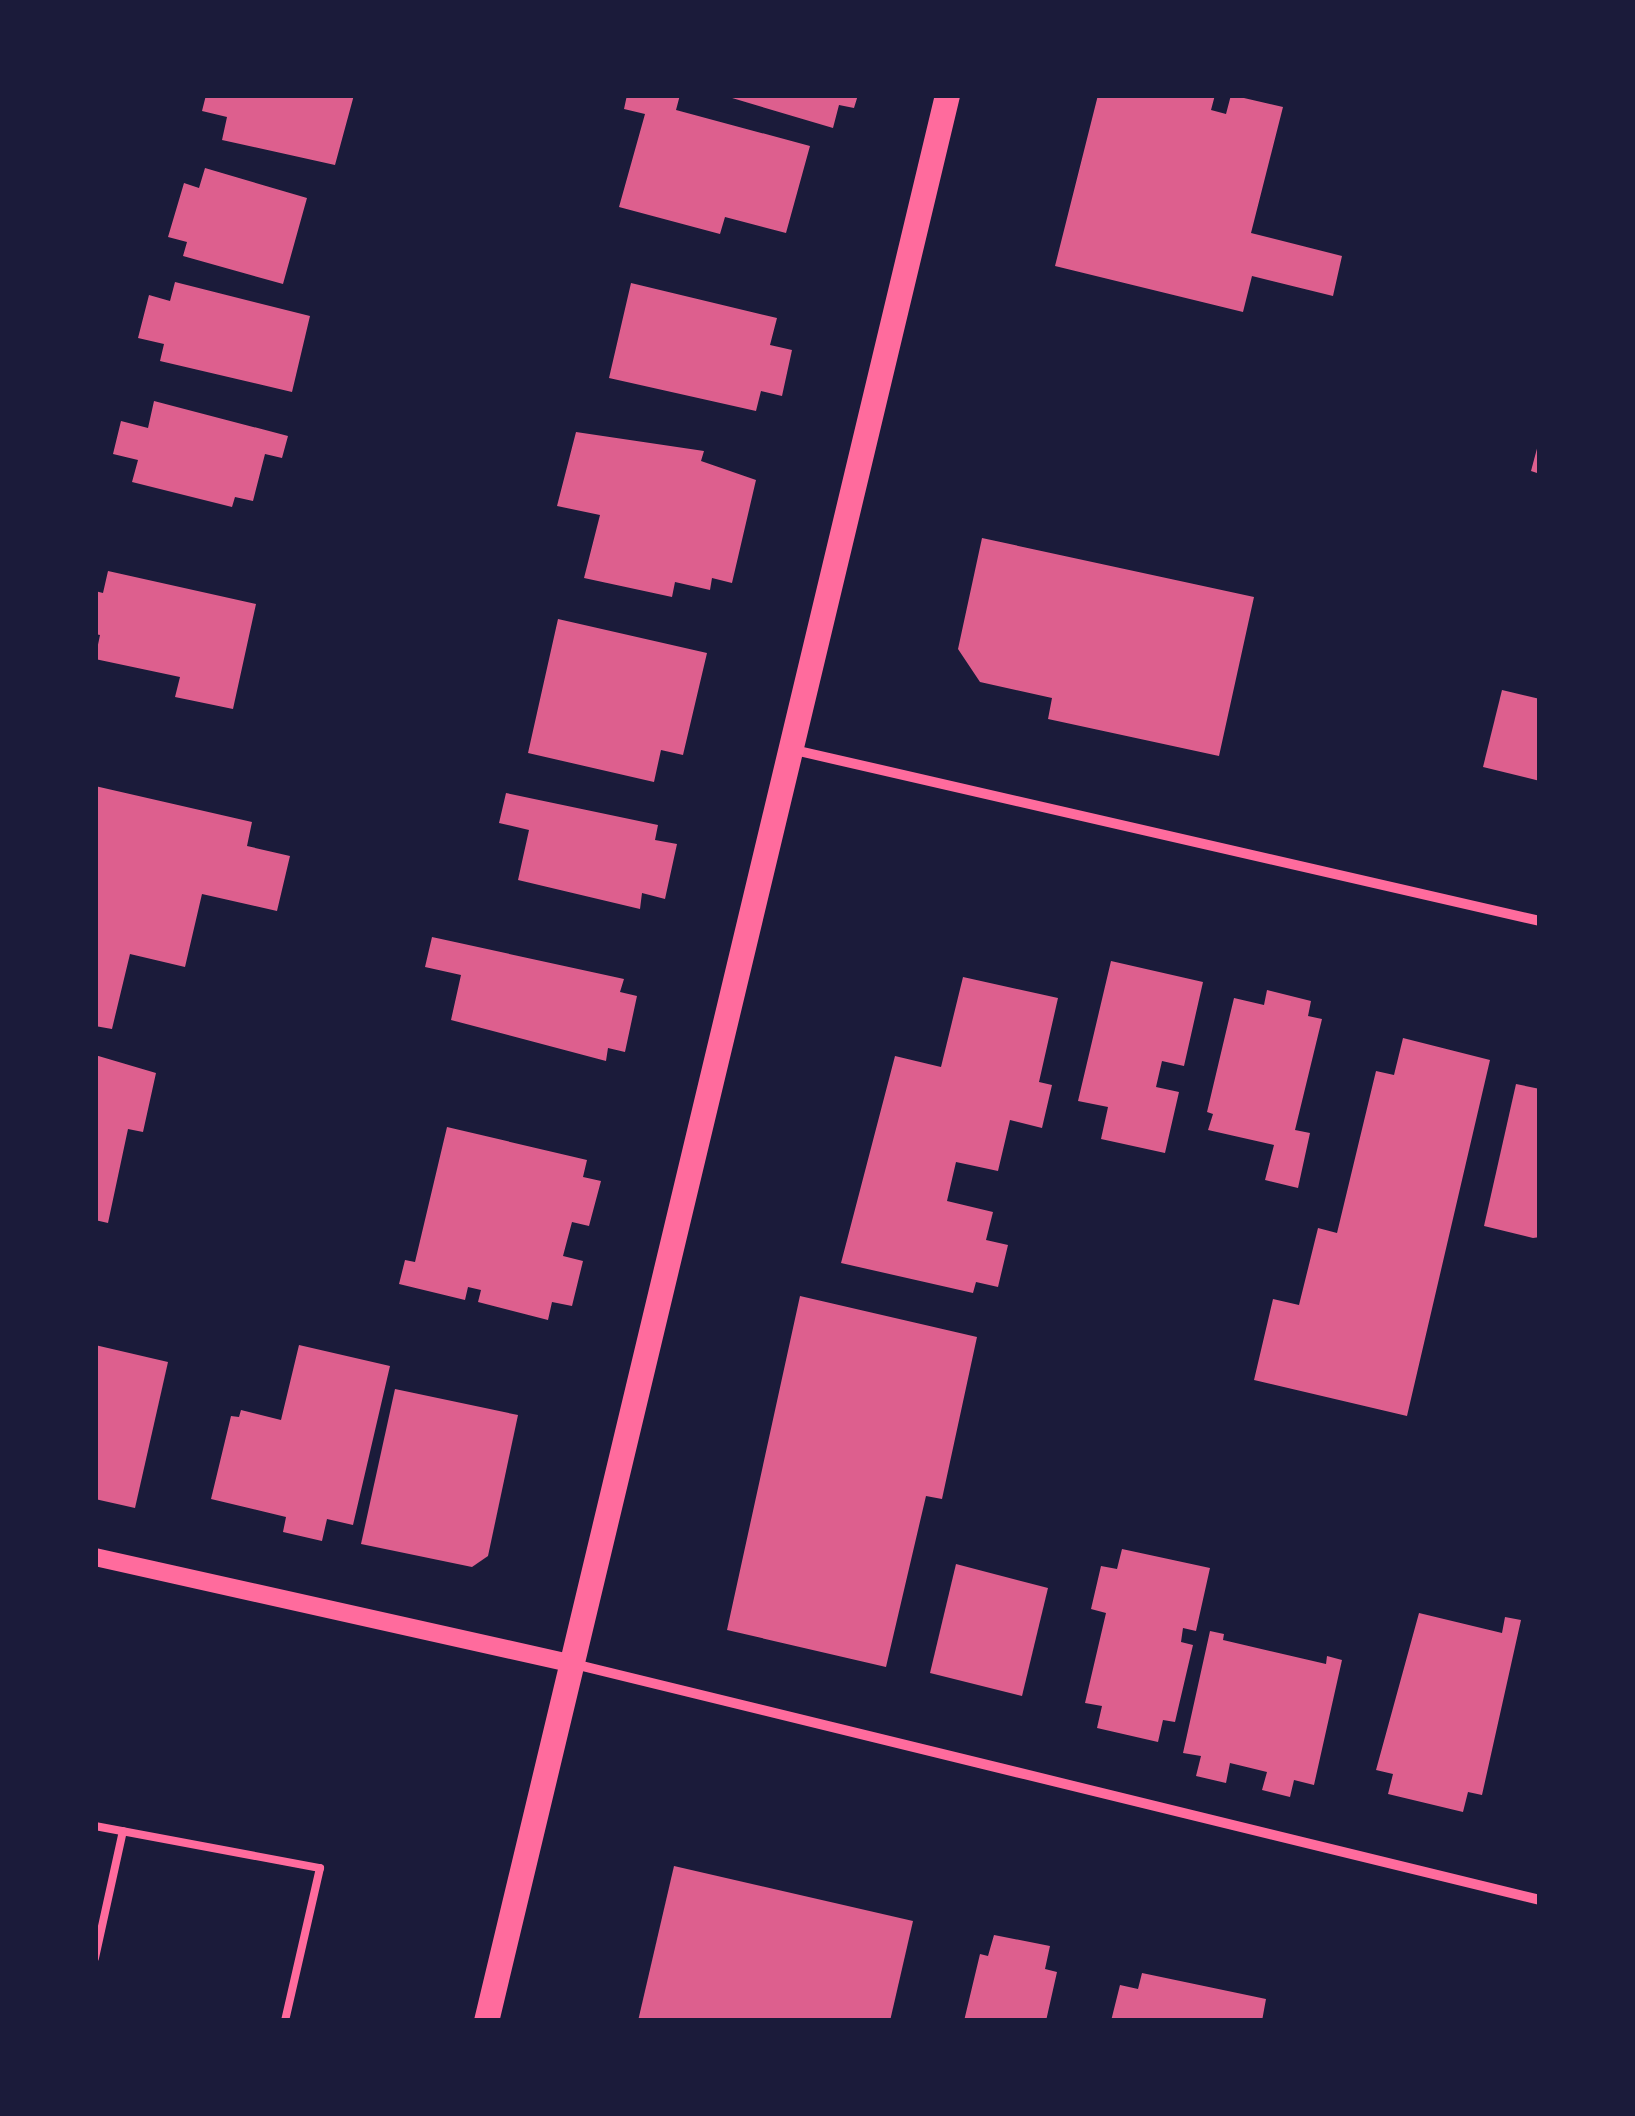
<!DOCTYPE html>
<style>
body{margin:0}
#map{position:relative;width:1635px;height:2116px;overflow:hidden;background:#1b1b3a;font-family:"Open Sans",sans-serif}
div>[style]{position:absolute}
.building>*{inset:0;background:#dd5f8e}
.service>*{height:8px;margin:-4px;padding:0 4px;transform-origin:4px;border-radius:4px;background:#ff6b9d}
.minor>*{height:10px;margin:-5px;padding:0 5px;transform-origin:5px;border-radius:5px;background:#ff6b9d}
.tertiary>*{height:18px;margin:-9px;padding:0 9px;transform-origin:9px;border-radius:9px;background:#ff6b9d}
.primary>*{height:25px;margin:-12.5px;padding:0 12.5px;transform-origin:12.5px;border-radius:12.5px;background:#ff6b9d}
span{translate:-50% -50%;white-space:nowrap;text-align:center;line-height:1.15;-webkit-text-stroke:8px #1b1b3a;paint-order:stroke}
.frame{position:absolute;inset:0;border:98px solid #1b1b3a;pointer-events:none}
</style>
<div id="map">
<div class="building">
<div style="clip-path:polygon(206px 95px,354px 95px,335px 165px,222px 140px,227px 117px,202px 111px)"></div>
<div style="clip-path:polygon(627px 95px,680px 95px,676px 110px,810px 146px,786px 233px,725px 217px,720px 234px,619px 207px,645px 114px,624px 109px)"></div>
<div style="clip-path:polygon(722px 95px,858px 95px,854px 108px,839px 105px,833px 128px)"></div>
<div style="clip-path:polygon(1098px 95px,1215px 95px,1211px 110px,1226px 114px,1231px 95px,1283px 107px,1251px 233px,1342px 256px,1333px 296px,1252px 276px,1243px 312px,1055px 266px)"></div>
<div style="clip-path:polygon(205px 168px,307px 198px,283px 284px,183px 256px,187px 242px,168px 237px,184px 183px,199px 188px)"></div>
<div style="clip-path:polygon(175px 282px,310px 316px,292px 392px,160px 361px,164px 344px,138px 338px,149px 295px,170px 301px)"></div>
<div style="clip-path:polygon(631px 283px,777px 318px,770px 345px,792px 350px,782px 396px,761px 391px,756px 411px,609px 378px)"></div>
<div style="clip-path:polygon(154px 401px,288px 436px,282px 458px,265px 454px,253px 501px,235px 497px,232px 507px,132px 482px,138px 460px,113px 454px,121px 421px,148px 428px)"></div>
<div style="clip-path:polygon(576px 432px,704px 451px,701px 461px,756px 480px,732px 583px,712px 578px,710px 590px,675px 582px,672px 597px,584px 578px,600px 515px,557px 506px)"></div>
<div style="clip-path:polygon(1539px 441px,1540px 442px,1540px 474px,1531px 471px)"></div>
<div style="clip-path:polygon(982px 538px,1254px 597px,1219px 756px,1048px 719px,1052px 698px,980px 682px,958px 649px)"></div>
<div style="clip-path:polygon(108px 571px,256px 604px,233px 709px,175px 697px,180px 677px,95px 659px,100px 635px,95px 634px,95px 591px,103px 593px)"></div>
<div style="clip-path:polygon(558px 619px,707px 653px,683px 755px,661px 750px,654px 782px,528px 753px)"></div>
<div style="clip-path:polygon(1502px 690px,1540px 699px,1540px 781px,1483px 767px)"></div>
<div style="clip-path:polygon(95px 786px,252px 822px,247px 846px,290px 856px,277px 911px,202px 894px,185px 967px,130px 954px,112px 1029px,95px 1026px)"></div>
<div style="clip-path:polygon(506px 793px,658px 825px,655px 840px,677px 844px,665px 899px,642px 893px,640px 909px,518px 880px,529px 830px,499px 823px)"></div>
<div style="clip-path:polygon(432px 937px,624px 979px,620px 992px,637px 996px,625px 1052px,608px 1048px,606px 1061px,451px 1020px,461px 975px,425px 967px)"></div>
<div style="clip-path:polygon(1111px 961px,1203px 982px,1184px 1066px,1162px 1061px,1156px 1087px,1179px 1092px,1165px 1153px,1101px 1139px,1108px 1107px,1078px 1101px)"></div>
<div style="clip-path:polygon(963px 977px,1058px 998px,1039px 1082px,1052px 1085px,1042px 1128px,1010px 1120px,998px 1171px,956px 1162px,947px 1201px,993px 1212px,986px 1240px,1008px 1245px,998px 1287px,976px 1282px,973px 1293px,841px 1263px,895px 1056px,941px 1067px)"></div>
<div style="clip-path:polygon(1267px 990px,1311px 1001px,1308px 1016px,1322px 1019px,1295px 1130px,1310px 1133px,1298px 1188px,1265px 1180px,1274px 1145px,1208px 1130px,1213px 1114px,1207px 1112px,1234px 998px,1264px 1005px)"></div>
<div style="clip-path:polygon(1403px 1038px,1490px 1060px,1407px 1416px,1254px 1380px,1273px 1299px,1299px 1305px,1318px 1228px,1337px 1233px,1376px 1071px,1394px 1075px)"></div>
<div style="clip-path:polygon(95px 1055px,156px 1073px,143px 1132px,128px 1129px,108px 1223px,95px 1220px)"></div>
<div style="clip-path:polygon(1516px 1084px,1540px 1089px,1540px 1237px,1533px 1238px,1484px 1226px)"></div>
<div style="clip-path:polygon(447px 1127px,587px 1160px,583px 1177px,601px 1181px,589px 1226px,572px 1222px,563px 1256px,583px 1261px,572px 1306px,552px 1302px,548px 1320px,478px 1302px,481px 1290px,468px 1287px,465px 1300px,399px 1284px,405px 1260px,415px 1262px)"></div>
<div style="clip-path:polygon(800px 1296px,977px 1337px,942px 1499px,926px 1496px,886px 1667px,727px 1630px)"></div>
<div style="clip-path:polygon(95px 1345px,168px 1362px,135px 1508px,95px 1499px)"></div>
<div style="clip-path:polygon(299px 1345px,390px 1366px,353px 1525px,327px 1519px,322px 1541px,283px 1532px,286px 1517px,211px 1499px,231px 1416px,239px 1417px,241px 1410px,281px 1420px)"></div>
<div style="clip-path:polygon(395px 1389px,518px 1415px,488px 1556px,472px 1567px,361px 1544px)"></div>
<div style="clip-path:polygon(1122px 1549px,1210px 1568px,1196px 1631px,1183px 1628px,1181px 1642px,1193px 1645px,1175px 1722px,1163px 1720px,1158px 1742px,1097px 1728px,1102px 1706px,1085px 1703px,1106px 1613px,1091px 1609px,1101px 1566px,1117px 1569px)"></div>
<div style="clip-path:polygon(956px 1564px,1048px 1588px,1022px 1696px,930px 1673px)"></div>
<div style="clip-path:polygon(1419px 1613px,1502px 1633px,1505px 1617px,1521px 1620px,1482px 1795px,1468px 1792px,1463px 1812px,1388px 1794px,1393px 1774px,1376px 1770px)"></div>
<div style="clip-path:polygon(1210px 1631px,1224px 1634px,1223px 1640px,1326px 1664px,1327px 1656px,1342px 1660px,1314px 1785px,1294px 1780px,1290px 1797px,1262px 1790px,1267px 1772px,1230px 1763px,1226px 1783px,1196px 1776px,1201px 1756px,1183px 1753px)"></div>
<div style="clip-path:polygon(674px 1866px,913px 1921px,890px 2021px,638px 2021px)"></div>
<div style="clip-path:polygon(994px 1935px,1050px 1946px,1045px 1969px,1057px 1972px,1046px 2021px,964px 2021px,980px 1954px,988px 1956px)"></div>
<div style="clip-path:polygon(1142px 1973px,1266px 1999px,1262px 2021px,1111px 2021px,1120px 1985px,1138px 1989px)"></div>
</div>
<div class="service">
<div style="left:95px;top:1826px;width:229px;rotate:10.6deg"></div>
<div style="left:320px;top:1868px;width:157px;rotate:102.9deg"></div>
<div style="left:95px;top:1958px;width:130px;rotate:-77.6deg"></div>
</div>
<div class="minor">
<div style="left:790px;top:749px;width:769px;rotate:12.92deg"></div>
<div style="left:574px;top:1664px;width:994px;rotate:13.73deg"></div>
</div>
<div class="tertiary">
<div style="left:95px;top:1557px;width:486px;rotate:12.6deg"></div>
</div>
<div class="primary">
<div style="left:486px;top:2021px;width:1980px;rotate:-76.54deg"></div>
</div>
<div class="frame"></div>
</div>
